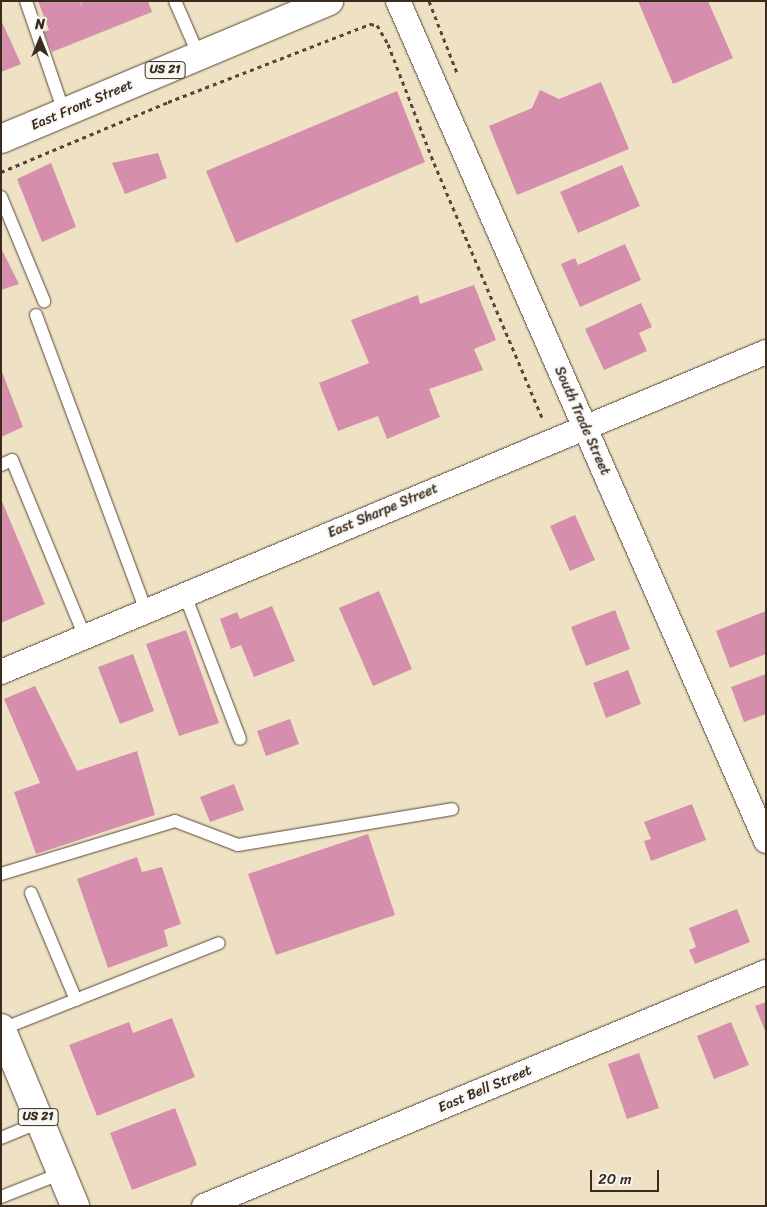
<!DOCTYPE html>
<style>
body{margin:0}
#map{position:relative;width:767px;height:1207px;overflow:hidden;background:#efe2c4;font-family:Sriracha,sans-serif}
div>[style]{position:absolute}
.building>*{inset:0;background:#d58fad}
.path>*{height:3px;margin-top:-1.5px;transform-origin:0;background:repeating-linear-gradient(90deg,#564637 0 4px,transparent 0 8px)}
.roads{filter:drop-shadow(0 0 1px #564637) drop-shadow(0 0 1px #564637)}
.lane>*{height:12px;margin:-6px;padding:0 6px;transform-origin:6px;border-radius:6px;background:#fff}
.street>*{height:24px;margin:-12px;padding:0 12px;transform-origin:12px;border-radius:12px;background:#fff}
.primary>*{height:28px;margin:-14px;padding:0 14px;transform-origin:14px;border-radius:14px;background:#fff}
span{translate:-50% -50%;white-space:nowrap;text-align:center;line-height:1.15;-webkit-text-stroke:4px #f6f6f2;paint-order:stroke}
.shield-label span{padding:1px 4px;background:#f6f6f2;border:1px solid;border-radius:4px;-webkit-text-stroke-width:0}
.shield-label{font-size:12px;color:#3b2a1e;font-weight:700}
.street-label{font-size:14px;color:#3b2a1e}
.frame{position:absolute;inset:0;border:2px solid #3b2a1e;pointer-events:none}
.north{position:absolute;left:15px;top:15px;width:50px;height:50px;-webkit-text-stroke:4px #f6f6f2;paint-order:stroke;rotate:0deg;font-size:14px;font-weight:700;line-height:20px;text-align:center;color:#3b2a1e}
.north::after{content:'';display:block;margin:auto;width:18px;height:22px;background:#3b2a1e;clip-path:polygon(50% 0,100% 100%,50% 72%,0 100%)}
.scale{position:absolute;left:590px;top:1170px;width:69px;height:22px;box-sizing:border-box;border:2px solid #3b2a1e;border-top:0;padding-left:6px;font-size:15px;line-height:18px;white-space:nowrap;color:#3b2a1e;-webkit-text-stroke:4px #f6f6f2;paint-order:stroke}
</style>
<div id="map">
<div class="building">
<div style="clip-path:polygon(38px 1px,80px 1px,82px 7px,81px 1px,148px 1px,152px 12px,52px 52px,44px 32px,49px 30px)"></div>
<div style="clip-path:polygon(638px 1px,708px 1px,733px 58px,673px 84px)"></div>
<div style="clip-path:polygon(1px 20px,21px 64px,1px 72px)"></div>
<div style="clip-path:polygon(601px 82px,629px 149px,517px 195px,489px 126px,532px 108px,540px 90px,559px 99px)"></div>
<div style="clip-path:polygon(397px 91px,425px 162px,236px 243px,206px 171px)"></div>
<div style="clip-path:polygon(158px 153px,167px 178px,125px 194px,112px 163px)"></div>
<div style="clip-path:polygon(51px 163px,76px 227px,42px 242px,17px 179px)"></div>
<div style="clip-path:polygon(622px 165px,640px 206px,578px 233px,560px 192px)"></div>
<div style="clip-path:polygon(625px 244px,641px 280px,580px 307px,561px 264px,575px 258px,578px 265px)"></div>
<div style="clip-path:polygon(1px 248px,19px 284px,1px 290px)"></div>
<div style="clip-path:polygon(474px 285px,496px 340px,474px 349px,483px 370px,429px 389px,440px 417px,387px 439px,378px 416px,338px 431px,319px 383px,369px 363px,351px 320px,418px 295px,420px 304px)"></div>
<div style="clip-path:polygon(641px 303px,652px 327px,639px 333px,647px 351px,604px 370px,585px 329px)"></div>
<div style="clip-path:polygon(1px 369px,23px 427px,1px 437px)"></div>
<div style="clip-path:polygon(1px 499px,45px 604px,1px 623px)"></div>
<div style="clip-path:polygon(575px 515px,595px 560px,570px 571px,550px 526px)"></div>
<div style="clip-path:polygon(379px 591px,412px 669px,373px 686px,339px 608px)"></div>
<div style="clip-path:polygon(272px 606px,295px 661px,254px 677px,241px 645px,231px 649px,220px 619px,237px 612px,240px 619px)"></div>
<div style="clip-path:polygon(615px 610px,630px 649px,586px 666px,571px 627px)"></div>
<div style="clip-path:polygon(766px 611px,766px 654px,730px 668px,716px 631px)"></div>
<div style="clip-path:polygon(186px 630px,219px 723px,179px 736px,146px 644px)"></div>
<div style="clip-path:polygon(133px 654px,154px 711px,120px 724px,98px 667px)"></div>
<div style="clip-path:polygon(628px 670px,641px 704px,606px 718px,593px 683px)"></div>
<div style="clip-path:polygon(766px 674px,766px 714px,744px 722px,731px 687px)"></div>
<div style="clip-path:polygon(35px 686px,77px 771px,137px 751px,155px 815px,36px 854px,14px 792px,40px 783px,4px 699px)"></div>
<div style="clip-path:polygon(290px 719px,299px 744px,266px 756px,257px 731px)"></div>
<div style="clip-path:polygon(234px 784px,244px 810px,210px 822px,200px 797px)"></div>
<div style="clip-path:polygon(692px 804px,706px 840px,651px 861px,644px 841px,651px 839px,644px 822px)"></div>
<div style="clip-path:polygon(368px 834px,395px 915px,276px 955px,248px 874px)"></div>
<div style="clip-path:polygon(137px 857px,142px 872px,162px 867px,181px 924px,164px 930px,168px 946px,108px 968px,77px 879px)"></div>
<div style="clip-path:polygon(737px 909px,750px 942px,695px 964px,689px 950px,696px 947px,689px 928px)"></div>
<div style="clip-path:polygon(766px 1002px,766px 1033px,755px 1006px)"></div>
<div style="clip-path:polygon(172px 1018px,195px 1077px,97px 1116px,69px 1045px,129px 1022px,133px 1033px)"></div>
<div style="clip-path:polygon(731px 1022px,749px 1065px,714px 1079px,697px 1036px)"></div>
<div style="clip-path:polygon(639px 1053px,659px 1108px,627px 1119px,608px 1064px)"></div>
<div style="clip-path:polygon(175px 1108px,197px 1165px,132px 1190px,110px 1133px)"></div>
</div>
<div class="path">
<div style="left:429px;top:1px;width:77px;rotate:68.7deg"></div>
<div style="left:1px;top:172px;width:181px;rotate:-22.7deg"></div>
<div style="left:168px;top:102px;width:217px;rotate:-21.1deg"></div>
<div style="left:370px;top:24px;width:7px;rotate:8deg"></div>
<div style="left:377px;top:25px;width:22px;rotate:60deg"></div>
<div style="left:388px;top:44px;width:128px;rotate:68.9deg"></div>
<div style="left:434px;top:163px;width:279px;rotate:67deg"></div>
</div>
<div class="roads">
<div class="lane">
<div style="left:26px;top:1px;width:117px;rotate:71.1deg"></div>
<div style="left:175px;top:1px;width:60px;rotate:66.4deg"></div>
<div style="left:1px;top:197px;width:113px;rotate:67.5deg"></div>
<div style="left:36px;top:315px;width:316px;rotate:69.6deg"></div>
<div style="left:1px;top:465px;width:12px;rotate:-24deg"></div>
<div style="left:12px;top:460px;width:191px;rotate:67.6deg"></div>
<div style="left:185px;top:595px;width:154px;rotate:69.1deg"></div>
<div style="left:1px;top:874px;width:182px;rotate:-16.9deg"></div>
<div style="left:175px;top:821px;width:67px;rotate:20.9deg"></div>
<div style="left:238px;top:845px;width:217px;rotate:-9.5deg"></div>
<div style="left:31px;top:893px;width:116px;rotate:67.2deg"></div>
<div style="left:2px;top:1029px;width:233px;rotate:-21.6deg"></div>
<div style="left:1px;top:1138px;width:42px;rotate:-22.3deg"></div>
<div style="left:1px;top:1197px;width:66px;rotate:-21.5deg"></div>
</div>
<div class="street">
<div style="left:398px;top:1px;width:917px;rotate:66.34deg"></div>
<div style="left:1px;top:672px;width:829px;rotate:-22.7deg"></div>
<div style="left:204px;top:1206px;width:609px;rotate:-22.61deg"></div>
</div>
<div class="primary">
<div style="left:1px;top:139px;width:356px;rotate:-22.8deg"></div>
<div style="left:1px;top:1028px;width:193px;rotate:67.4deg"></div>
</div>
</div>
<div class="shield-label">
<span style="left:165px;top:70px">US 21</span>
<span style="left:38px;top:1117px">US 21</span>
</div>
<div class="street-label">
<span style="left:82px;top:105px;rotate:-23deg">East Front Street</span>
<span style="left:582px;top:421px;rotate:66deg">South Trade Street</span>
<span style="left:383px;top:511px;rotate:-23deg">East Sharpe Street</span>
<span style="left:485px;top:1089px;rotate:-23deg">East Bell Street</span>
</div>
<div class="frame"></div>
<div class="north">N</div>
<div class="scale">20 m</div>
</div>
